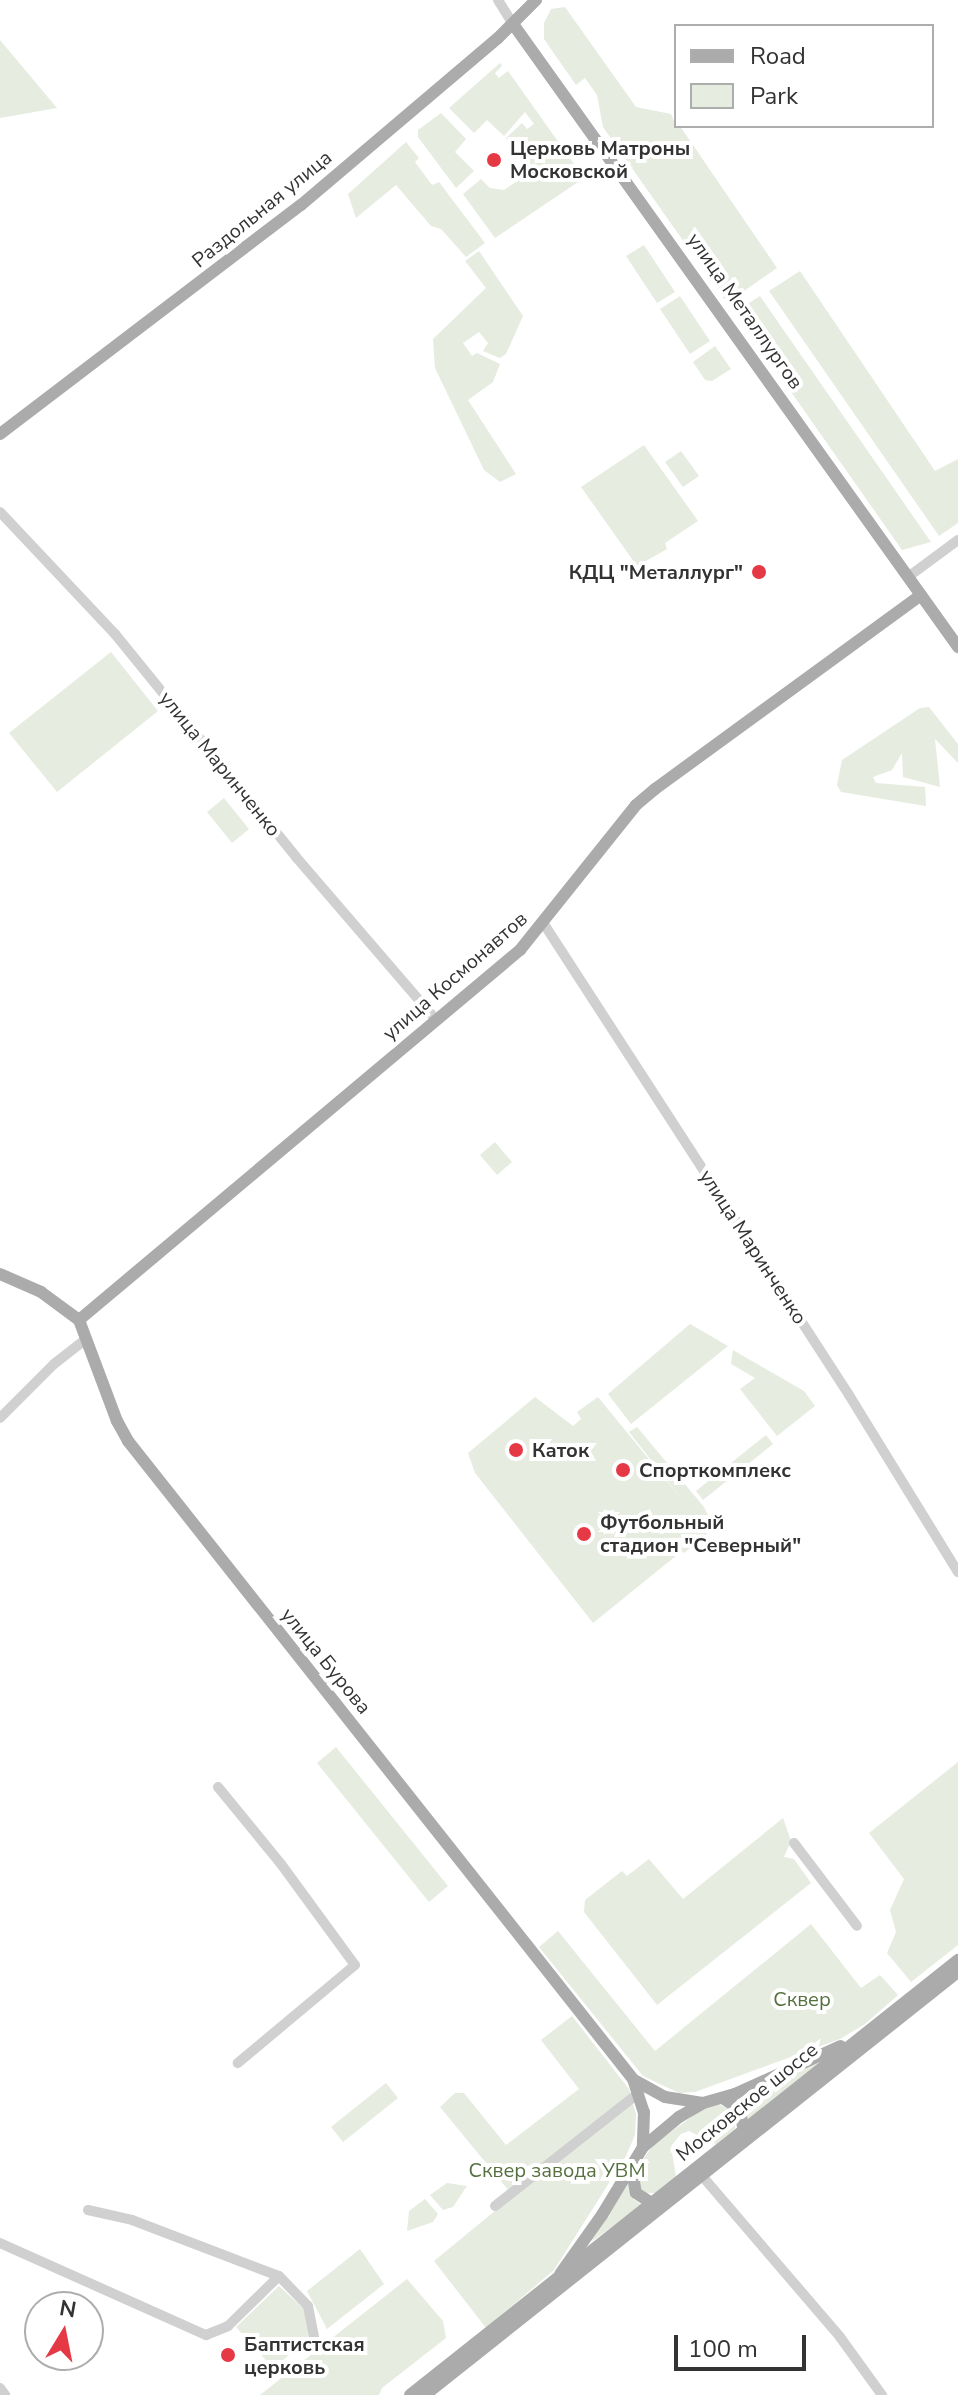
<!DOCTYPE html>
<meta charset="utf-8">
<style>
body{margin:0}
#map{position:relative;width:958px;height:2395px;overflow:hidden;background:#fff;font-family:"Nunito Sans",sans-serif}
div>[style]{position:absolute}
.green>*{inset:0;background:#e6ecdf}
.minor>*{height:10px;margin:-5px;padding:0 5px;transform-origin:5px;border-radius:5px;background:#d0d0d0}
.major>*{height:12px;margin:-6px;padding:0 6px;transform-origin:6px;border-radius:6px;background:#ababab}
.dots>*{width:22px;height:22px;translate:-50% -50%;box-sizing:border-box;border:4px solid #fff;border-radius:50%}
span{translate:-50% -50%;white-space:nowrap;text-align:center;line-height:1.15;-webkit-text-stroke:8px #fff;paint-order:stroke}
.poi-label{font-size:20px;color:#333;font-weight:700}
.left{translate:0 -50%;text-align:left}
.right{translate:-100% -50%;text-align:right}
.street-label{font-size:20px;color:#333}
.park-label{font-size:20px;color:#56703f}
.legend{position:absolute;left:674px;top:24px;width:260px;height:104px;box-sizing:border-box;background:#fff;border:2px solid #adadad;margin:0;padding:10px 14px;list-style:none;font-size:24px;color:#333}
.legend li{display:flex;align-items:center;gap:16px;height:40px}
.legend b{width:40px;border:2px solid #adadad}
.north{position:absolute;left:24px;top:2291px;width:80px;height:80px;box-sizing:border-box;background:#fff;border:2px solid #adadad;border-radius:50%;rotate:10deg;font-size:22px;font-weight:700;line-height:32px;text-align:center;color:#333}
.north::after{content:'';display:block;margin:auto;width:28px;height:36px;background:#e63946;clip-path:polygon(50% 0,100% 100%,50% 72%,0 100%)}
.scale{position:absolute;left:674px;top:2335px;width:132px;height:36px;box-sizing:border-box;border:4px solid #333;border-top:0;padding-left:10px;font-size:24px;line-height:28px;white-space:nowrap;color:#333;-webkit-text-stroke:6px #fff;paint-order:stroke}
</style>
<div id="map">
<div class="green">
<div style="clip-path:polygon(565px 7px,636px 107px,671px 114px,676px 126px,680px 126px,777px 268px,727px 303px,603px 127px,597px 95px,585px 78px,576px 85px,544px 39px,544px 23px,551px 9px)"></div>
<div style="clip-path:polygon(0 40px,57px 108px,0 118px)"></div>
<div style="clip-path:polygon(500px 63px,502px 66px,495px 73px,499px 78px,508px 71px,584px 178px,495px 238px,463px 194px,481px 179px,490px 188px,504px 190px,519px 180px,523px 160px,506px 138px,522px 123px,527px 129px,534px 124px,525px 112px,504px 136px,487px 120px,474px 133px,449px 108px)"></div>
<div style="clip-path:polygon(441px 113px,466px 139px,455px 152px,474px 171px,456px 188px,418px 137px,418px 130px)"></div>
<div style="clip-path:polygon(406px 142px,419px 158px,415px 162px,432px 185px,439px 182px,485px 243px,466px 257px,441px 229px,431px 226px,396px 185px,356px 218px,348px 194px)"></div>
<div style="clip-path:polygon(644px 245px,675px 292px,657px 303px,626px 256px)"></div>
<div style="clip-path:polygon(479px 251px,523px 316px,506px 354px,500px 358px,483px 351px,488px 343px,479px 332px,463px 343px,472px 356px,477px 353px,500px 364px,493px 382px,468px 400px,516px 474px,500px 482px,484px 470px,435px 368px,433px 339px,486px 288px,465px 261px)"></div>
<div style="clip-path:polygon(800px 271px,935px 471px,958px 459px,958px 523px,939px 536px,769px 291px)"></div>
<div style="clip-path:polygon(680px 296px,710px 341px,690px 354px,660px 309px)"></div>
<div style="clip-path:polygon(760px 296px,931px 542px,902px 550px,735px 312px)"></div>
<div style="clip-path:polygon(715px 346px,731px 369px,712px 381px,705px 380px,693px 362px)"></div>
<div style="clip-path:polygon(644px 445px,698px 521px,665px 543px,667px 549px,637px 566px,581px 487px)"></div>
<div style="clip-path:polygon(681px 451px,699px 476px,683px 487px,665px 462px)"></div>
<div style="clip-path:polygon(111px 652px,158px 711px,57px 792px,9px 733px)"></div>
<div style="clip-path:polygon(929px 707px,958px 744px,958px 763px,935px 739px,940px 787px,903px 777px,902px 753px,892px 770px,873px 777px,876px 783px,925px 787px,926px 806px,841px 792px,837px 785px,842px 760px,920px 708px)"></div>
<div style="clip-path:polygon(224px 798px,249px 829px,232px 843px,207px 812px)"></div>
<div style="clip-path:polygon(495px 1142px,512px 1162px,497px 1175px,480px 1155px)"></div>
<div style="clip-path:polygon(690px 1324px,728px 1346px,631px 1424px,608px 1394px)"></div>
<div style="clip-path:polygon(733px 1350px,804px 1391px,815px 1406px,777px 1436px,740px 1389px,755px 1378px,731px 1364px)"></div>
<div style="clip-path:polygon(535px 1397px,573px 1426px,581px 1419px,577px 1412px,598px 1397px,684px 1502px,629px 1432px,637px 1427px,704px 1507px,711px 1521px,709px 1532px,684px 1553px,682px 1551px,593px 1623px,475px 1473px,468px 1453px)"></div>
<div style="clip-path:polygon(766px 1435px,773px 1444px,703px 1500px,696px 1491px)"></div>
<div style="clip-path:polygon(336px 1747px,448px 1886px,429px 1902px,317px 1763px)"></div>
<div style="clip-path:polygon(958px 1762px,958px 1945px,911px 1982px,887px 1953px,896px 1932px,890px 1910px,904px 1879px,869px 1833px)"></div>
<div style="clip-path:polygon(783px 1818px,791px 1841px,784px 1857px,794px 1859px,811px 1883px,657px 2005px,584px 1912px,585px 1900px,622px 1871px,627px 1876px,649px 1859px,683px 1899px)"></div>
<div style="clip-path:polygon(811px 1924px,861px 1988px,880px 1975px,898px 1995px,865px 2024px,840px 2039px,695px 2092px,679px 2093px,643px 2076px,539px 1947px,558px 1931px,655px 2051px)"></div>
<div style="clip-path:polygon(572px 2016px,629px 2089px,636px 2114px,635px 2135px,626px 2156px,554px 2270px,486px 2328px,434px 2261px,513px 2196px,440px 2107px,455px 2093px,464px 2093px,506px 2145px,579px 2089px,541px 2040px)"></div>
<div style="clip-path:polygon(828px 2057px,749px 2122px,744px 2104px,737px 2098px)"></div>
<div style="clip-path:polygon(386px 2083px,398px 2098px,343px 2142px,331px 2127px)"></div>
<div style="clip-path:polygon(720px 2105px,735px 2112px,735px 2129px,716px 2144px,689px 2131px,681px 2134px,671px 2146px,676px 2177px,656px 2193px,646px 2193px,639px 2187px,637px 2175px,640px 2164px,653px 2145px,705px 2107px)"></div>
<div style="clip-path:polygon(628px 2181px,633px 2199px,642px 2205px,591px 2242px)"></div>
<div style="clip-path:polygon(447px 2183px,467px 2186px,453px 2207px,443px 2210px,430px 2195px)"></div>
<div style="clip-path:polygon(425px 2199px,438px 2214px,433px 2222px,407px 2231px,409px 2211px)"></div>
<div style="clip-path:polygon(360px 2249px,384px 2284px,327px 2329px,307px 2291px)"></div>
<div style="clip-path:polygon(407px 2279px,443px 2321px,446px 2338px,382px 2388px,379px 2395px,260px 2395px)"></div>
<div style="clip-path:polygon(279px 2286px,305px 2310px,309px 2339px,273px 2368px,236px 2327px)"></div>
</div>
<div class="minor">
<div style="left:498px;top:0;width:28px;rotate:58deg"></div>
<div style="left:0;top:512px;width:168px;rotate:46.7deg"></div>
<div style="left:115px;top:634px;width:287px;rotate:50.9deg"></div>
<div style="left:296px;top:857px;width:215px;rotate:49.3deg"></div>
<div style="left:908px;top:577px;width:62px;rotate:-36.5deg"></div>
<div style="left:544px;top:924px;width:561px;rotate:57.07deg"></div>
<div style="left:849px;top:1395px;width:208px;rotate:58.4deg"></div>
<div style="left:0;top:1418px;width:76px;rotate:-45deg"></div>
<div style="left:54px;top:1364px;width:41px;rotate:-38deg"></div>
<div style="left:218px;top:1787px;width:99px;rotate:50.7deg"></div>
<div style="left:281px;top:1864px;width:125px;rotate:53.8deg"></div>
<div style="left:355px;top:1965px;width:153px;rotate:140.1deg"></div>
<div style="left:794px;top:1843px;width:104px;rotate:52.8deg"></div>
<div style="left:697px;top:2170px;width:220px;rotate:49.4deg"></div>
<div style="left:840px;top:2337px;width:72px;rotate:54.1deg"></div>
<div style="left:495px;top:2206px;width:184px;rotate:-38.2deg"></div>
<div style="left:88px;top:2210px;width:45px;rotate:12.8deg"></div>
<div style="left:132px;top:2220px;width:157px;rotate:20.9deg"></div>
<div style="left:279px;top:2276px;width:42px;rotate:46deg"></div>
<div style="left:308px;top:2306px;width:37px;rotate:79deg"></div>
<div style="left:0;top:2243px;width:226px;rotate:24.1deg"></div>
<div style="left:206px;top:2335px;width:24px;rotate:-22deg"></div>
<div style="left:228px;top:2326px;width:71px;rotate:-44.4deg"></div>
<div style="left:0;top:2388px;width:9px;rotate:54deg"></div>
</div>
<div class="major">
<div style="left:513px;top:24px;width:766px;rotate:54.46deg"></div>
<div style="left:0;top:434px;width:378px;rotate:-37.3deg"></div>
<div style="left:301px;top:205px;width:258px;rotate:-40.3deg"></div>
<div style="left:498px;top:38px;width:54px;rotate:-45deg"></div>
<div style="left:0;top:1274px;width:45px;rotate:23.7deg"></div>
<div style="left:41px;top:1292px;width:47px;rotate:36.4deg"></div>
<div style="left:79px;top:1320px;width:108px;rotate:69.4deg"></div>
<div style="left:117px;top:1421px;width:23px;rotate:61deg"></div>
<div style="left:128px;top:1441px;width:814px;rotate:51.64deg"></div>
<div style="left:633px;top:2079px;width:35px;rotate:72deg"></div>
<div style="left:644px;top:2112px;width:35px;rotate:92deg"></div>
<div style="left:643px;top:2147px;width:79px;rotate:121.1deg"></div>
<div style="left:602px;top:2215px;width:72px;rotate:125.4deg"></div>
<div style="left:79px;top:1320px;width:576px;rotate:-40deg"></div>
<div style="left:520px;top:950px;width:186px;rotate:-51.3deg"></div>
<div style="left:636px;top:805px;width:25px;rotate:-40deg"></div>
<div style="left:655px;top:789px;width:329px;rotate:-36.1deg"></div>
<div style="left:636px;top:2081px;width:33px;rotate:29deg"></div>
<div style="left:665px;top:2097px;width:38px;rotate:9deg"></div>
<div style="left:703px;top:2103px;width:33px;rotate:-16deg"></div>
<div style="left:735px;top:2094px;width:116px;rotate:-24.4deg"></div>
<div style="left:723px;top:2098px;width:21px;rotate:35deg"></div>
<div style="left:740px;top:2110px;width:23px;rotate:80deg"></div>
<div style="left:643px;top:2147px;width:47px;rotate:-39.8deg"></div>
<div style="left:679px;top:2117px;width:28px;rotate:-30deg"></div>
<div style="left:632px;top:2169px;width:24px;rotate:81deg"></div>
<div style="left:636px;top:2193px;width:24px;rotate:33deg"></div>
<div style="left:410px;top:2395px;width:700px;rotate:-38.44deg"></div>
<div style="left:425px;top:2395px;width:680px;rotate:-38.44deg"></div>
</div>
<div class="dots">
<div style="left:494px;top:160px;background:#e63946"></div>
<div style="left:759px;top:572px;background:#e63946"></div>
<div style="left:516px;top:1450px;background:#e63946"></div>
<div style="left:623px;top:1470px;background:#e63946"></div>
<div style="left:584px;top:1534px;background:#e63946"></div>
<div style="left:228px;top:2355px;background:#e63946"></div>
</div>
<div class="poi-label">
<span class="left" style="left:510px;top:160px">Церковь Матроны<br>Московской</span>
<span class="right" style="left:743px;top:572px">КДЦ "Металлург"</span>
<span class="left" style="left:532px;top:1450px">Каток</span>
<span class="left" style="left:639px;top:1470px">Спорткомплекс</span>
<span class="left" style="left:600px;top:1534px">Футбольный<br>стадион "Северный"</span>
<span class="left" style="left:244px;top:2356px">Баптистская<br>церковь</span>
</div>
<div class="street-label">
<span style="left:262px;top:209px;rotate:-39deg">Раздольная улица</span>
<span style="left:745px;top:311px;rotate:55deg">улица Металлургов</span>
<span style="left:220px;top:764px;rotate:51deg">улица Маринченко</span>
<span style="left:455px;top:976px;rotate:-41deg">улица Космонавтов</span>
<span style="left:753px;top:1247px;rotate:57deg">улица Маринченко</span>
<span style="left:326px;top:1661px;rotate:51deg">улица Бурова</span>
<span style="left:747px;top:2102px;rotate:-39deg">Московское шоссе</span>
</div>
<div class="park-label">
<span style="left:802px;top:1999px">Сквер</span>
<span style="left:557px;top:2170px">Сквер завода УВМ</span>
</div>
<ul class="legend">
<li><b style="height:10px;background:#ababab"></b>Road</li>
<li><b style="height:22px;background:#e6ecdf"></b>Park</li>
</ul>
<div class="north">N</div>
<div class="scale">100 m</div>
</div>
